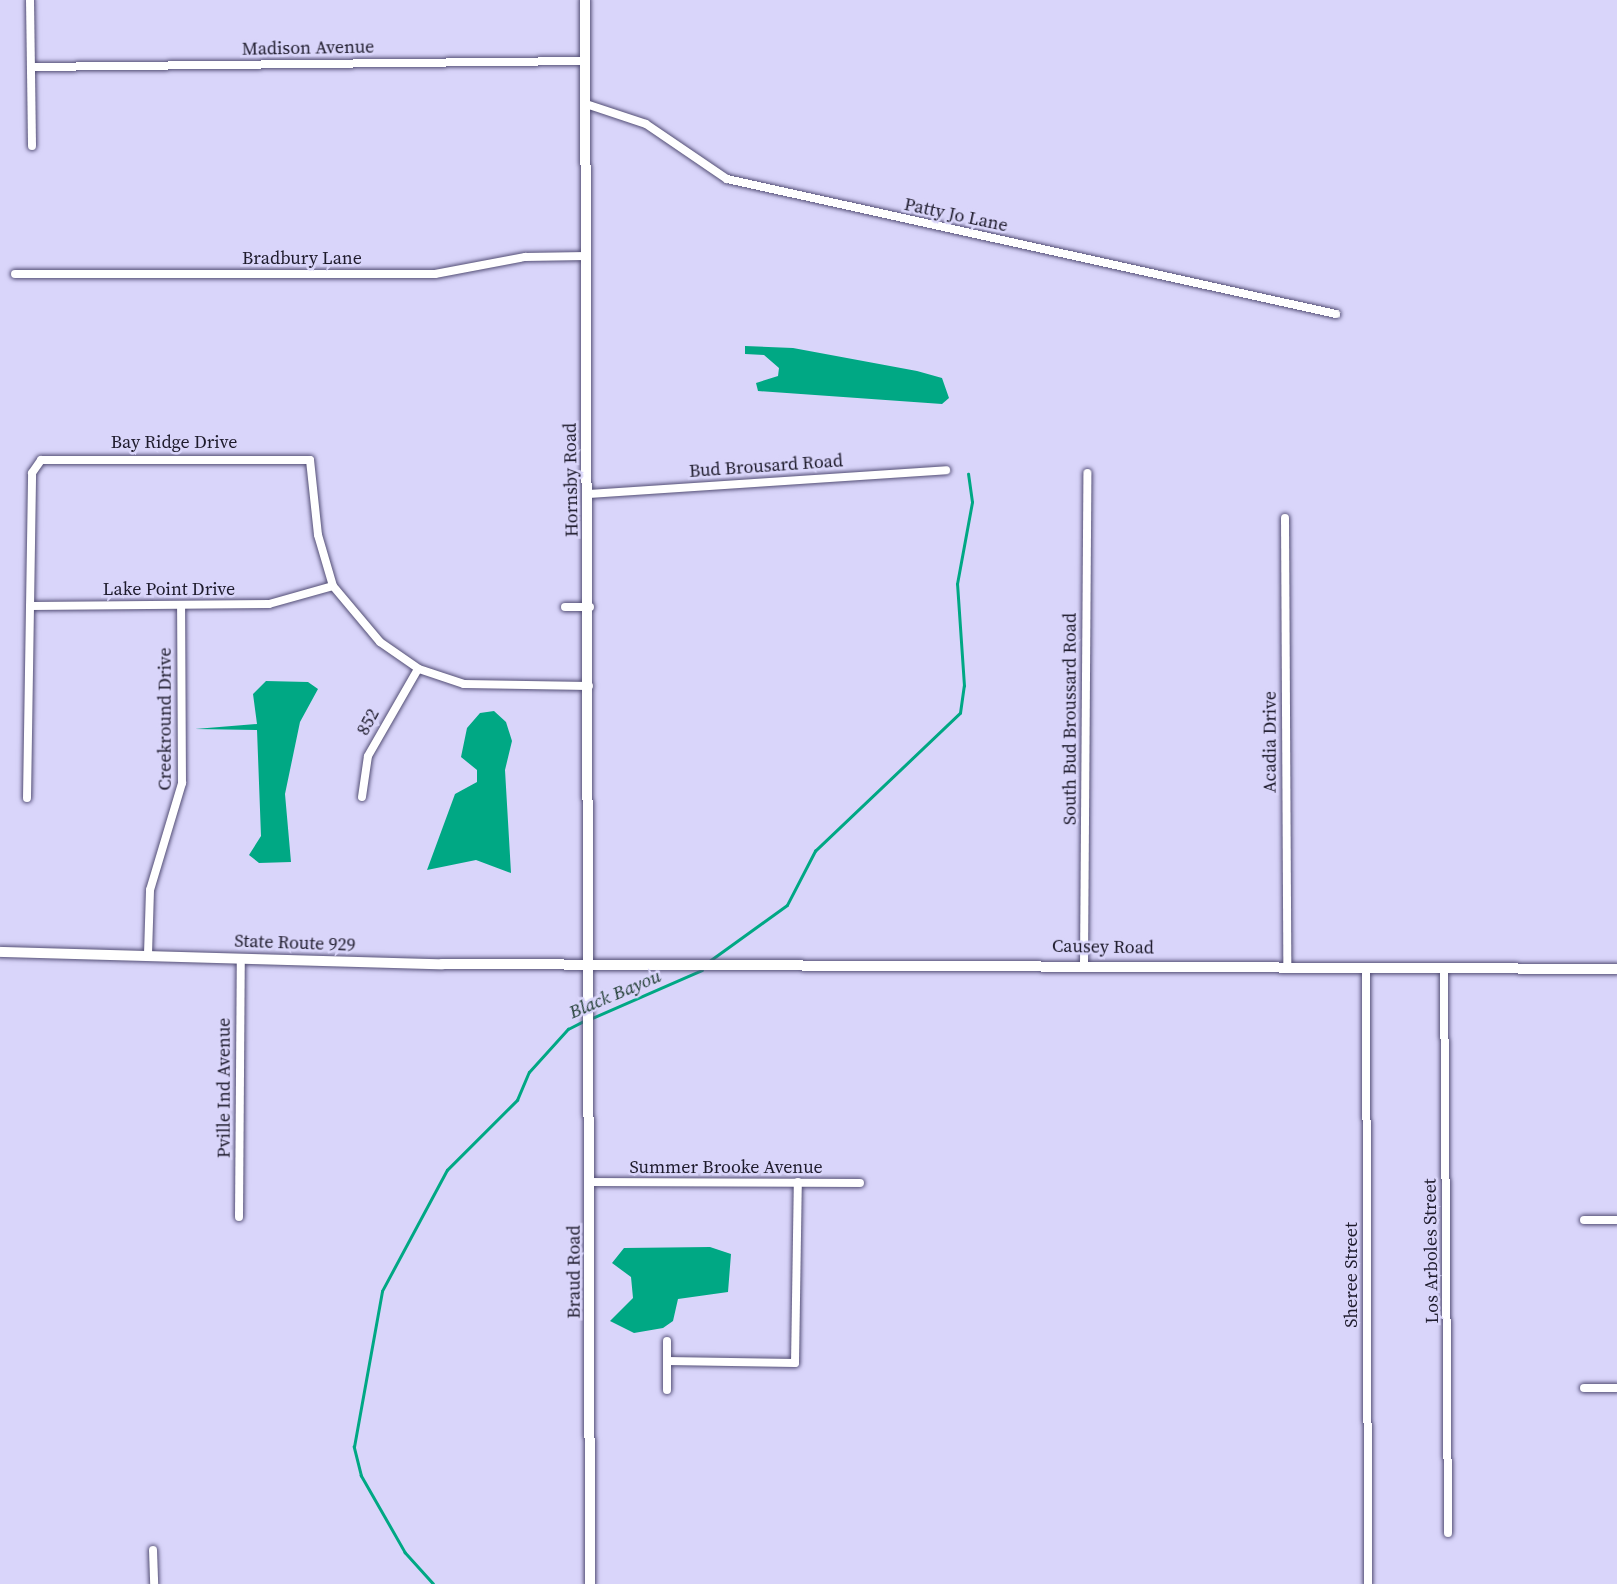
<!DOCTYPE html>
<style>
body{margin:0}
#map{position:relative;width:1617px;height:1584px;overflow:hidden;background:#d9d5fa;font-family:"Source Serif 4",serif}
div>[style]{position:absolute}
.water>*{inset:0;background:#00a884}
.stream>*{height:2.5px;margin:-1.25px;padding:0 1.25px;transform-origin:1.25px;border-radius:1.25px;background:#00a884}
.roads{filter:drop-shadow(0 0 2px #534e75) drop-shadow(0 0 2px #534e75)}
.street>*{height:8px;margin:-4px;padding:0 4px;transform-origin:4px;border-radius:4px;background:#fff}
.secondary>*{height:10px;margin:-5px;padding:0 5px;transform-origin:5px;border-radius:5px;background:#fff}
span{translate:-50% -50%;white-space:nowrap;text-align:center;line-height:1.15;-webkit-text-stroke:5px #d9d5fa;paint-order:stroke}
.street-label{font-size:18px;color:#1e1b2c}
.water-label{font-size:19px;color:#223e35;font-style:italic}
</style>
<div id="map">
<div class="water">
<div style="clip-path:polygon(745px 346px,793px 348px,917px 371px,942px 378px,949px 398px,942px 404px,758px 391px,756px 383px,778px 376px,779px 368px,764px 355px,745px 354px)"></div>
<div style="clip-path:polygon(266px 681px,308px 682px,318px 689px,300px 722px,285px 794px,291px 862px,259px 863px,249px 855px,261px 836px,257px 730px,195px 729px,257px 724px,253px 694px)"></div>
<div style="clip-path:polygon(494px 711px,506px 722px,512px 741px,505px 770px,511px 873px,476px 860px,427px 870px,455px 794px,477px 782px,477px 770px,461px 757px,467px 728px,480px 713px)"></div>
<div style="clip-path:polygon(710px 1247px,731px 1254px,728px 1292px,678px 1299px,673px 1321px,663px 1328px,634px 1333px,610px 1321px,633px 1298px,631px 1277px,612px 1263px,624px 1248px)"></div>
</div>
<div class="stream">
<div style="left:708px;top:962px;width:97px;rotate:-35.8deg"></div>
<div style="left:787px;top:905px;width:61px;rotate:-62.6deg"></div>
<div style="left:815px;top:851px;width:200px;rotate:-43.6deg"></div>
<div style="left:960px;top:713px;width:27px;rotate:-82deg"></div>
<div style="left:964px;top:686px;width:102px;rotate:-93.9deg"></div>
<div style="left:957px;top:584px;width:83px;rotate:-79.6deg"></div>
<div style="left:972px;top:502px;width:28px;rotate:-98deg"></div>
<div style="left:590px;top:1019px;width:122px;rotate:-23.6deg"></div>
<div style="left:433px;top:1584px;width:42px;rotate:-132.1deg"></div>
<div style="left:405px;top:1553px;width:89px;rotate:-119.7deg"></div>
<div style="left:361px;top:1476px;width:30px;rotate:-104deg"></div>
<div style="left:354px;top:1447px;width:158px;rotate:-79.8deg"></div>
<div style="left:382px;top:1291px;width:137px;rotate:-61.8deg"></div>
<div style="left:447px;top:1170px;width:99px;rotate:-45deg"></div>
<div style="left:517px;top:1100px;width:30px;rotate:-67deg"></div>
<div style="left:529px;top:1072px;width:58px;rotate:-47.8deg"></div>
<div style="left:568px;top:1029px;width:18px;rotate:-27deg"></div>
</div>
<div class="roads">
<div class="street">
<div style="left:30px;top:0;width:146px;rotate:89.2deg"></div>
<div style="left:31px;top:67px;width:555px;rotate:-0.62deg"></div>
<div style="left:586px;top:104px;width:63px;rotate:18.4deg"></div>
<div style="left:646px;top:124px;width:98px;rotate:34.2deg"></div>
<div style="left:727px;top:179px;width:624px;rotate:12.5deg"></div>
<div style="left:15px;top:274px;width:420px"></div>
<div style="left:435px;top:274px;width:92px;rotate:-10.7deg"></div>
<div style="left:525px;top:257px;width:61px;rotate:-0.9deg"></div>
<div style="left:589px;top:494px;width:358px;rotate:-3.8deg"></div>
<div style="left:1285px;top:518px;width:448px;rotate:89.7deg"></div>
<div style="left:30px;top:606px;width:239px;rotate:-0.5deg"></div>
<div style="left:269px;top:604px;width:66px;rotate:-15.7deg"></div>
<div style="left:565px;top:607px;width:25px"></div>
<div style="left:362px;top:797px;width:41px;rotate:-81.7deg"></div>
<div style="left:368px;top:756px;width:100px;rotate:-60.1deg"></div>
<div style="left:27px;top:798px;width:325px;rotate:-89.1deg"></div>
<div style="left:32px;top:473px;width:16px;rotate:-55deg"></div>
<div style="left:41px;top:460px;width:269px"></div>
<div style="left:310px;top:460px;width:75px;rotate:83.9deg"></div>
<div style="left:318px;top:535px;width:53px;rotate:73.6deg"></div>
<div style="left:333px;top:586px;width:73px;rotate:50deg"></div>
<div style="left:380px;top:642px;width:47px;rotate:34.7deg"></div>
<div style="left:419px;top:669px;width:47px;rotate:18.4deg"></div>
<div style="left:464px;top:684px;width:125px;rotate:0.9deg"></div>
<div style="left:148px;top:954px;width:64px;rotate:-88.2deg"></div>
<div style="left:150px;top:890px;width:112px;rotate:-73.3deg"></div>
<div style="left:182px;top:783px;width:178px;rotate:-90.3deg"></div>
<div style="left:1084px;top:964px;width:491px;rotate:-89.6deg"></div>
<div style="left:1366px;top:967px;width:617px;rotate:89.81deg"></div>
<div style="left:1444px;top:968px;width:565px;rotate:89.59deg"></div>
<div style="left:591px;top:1182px;width:269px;rotate:0.2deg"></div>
<div style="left:239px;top:1217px;width:257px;rotate:-89.6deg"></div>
<div style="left:1584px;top:1220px;width:33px"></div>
<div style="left:667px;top:1341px;width:49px;rotate:90deg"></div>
<div style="left:667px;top:1361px;width:128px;rotate:0.9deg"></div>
<div style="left:795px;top:1363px;width:181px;rotate:-89.1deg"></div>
<div style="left:1584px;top:1388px;width:33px"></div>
<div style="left:153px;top:1550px;width:34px;rotate:88deg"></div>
</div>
<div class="secondary">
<div style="left:585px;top:0;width:1584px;rotate:89.82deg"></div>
<div style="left:0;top:952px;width:442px;rotate:1.6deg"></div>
<div style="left:442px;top:964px;width:1175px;rotate:0.24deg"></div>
</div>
</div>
<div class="street-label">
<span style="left:308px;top:48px;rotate:-1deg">Madison Avenue</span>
<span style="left:956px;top:215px;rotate:12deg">Patty Jo Lane</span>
<span style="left:302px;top:258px">Bradbury Lane</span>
<span style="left:174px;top:442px">Bay Ridge Drive</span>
<span style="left:766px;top:466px;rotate:-4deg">Bud Brousard Road</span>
<span style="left:571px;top:480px;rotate:-91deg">Hornsby Road</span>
<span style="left:169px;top:589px">Lake Point Drive</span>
<span style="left:165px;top:719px;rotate:-90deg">Creekround Drive</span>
<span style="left:1070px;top:719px;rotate:-90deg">South Bud Broussard Road</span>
<span style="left:368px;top:722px;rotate:-62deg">852</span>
<span style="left:1270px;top:742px;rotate:-90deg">Acadia Drive</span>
<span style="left:295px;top:943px;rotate:2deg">State Route 929</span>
<span style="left:1103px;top:947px;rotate:1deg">Causey Road</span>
<span style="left:224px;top:1088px;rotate:-90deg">Pville Ind Avenue</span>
<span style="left:726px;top:1167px">Summer Brooke Avenue</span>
<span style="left:1431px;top:1251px;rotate:-91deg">Los Arboles Street</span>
<span style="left:574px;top:1272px;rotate:-90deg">Braud Road</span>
<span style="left:1351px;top:1275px;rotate:-90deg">Sheree Street</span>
</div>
<div class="water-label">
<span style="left:615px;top:994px;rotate:-23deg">Black Bayou</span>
</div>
</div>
